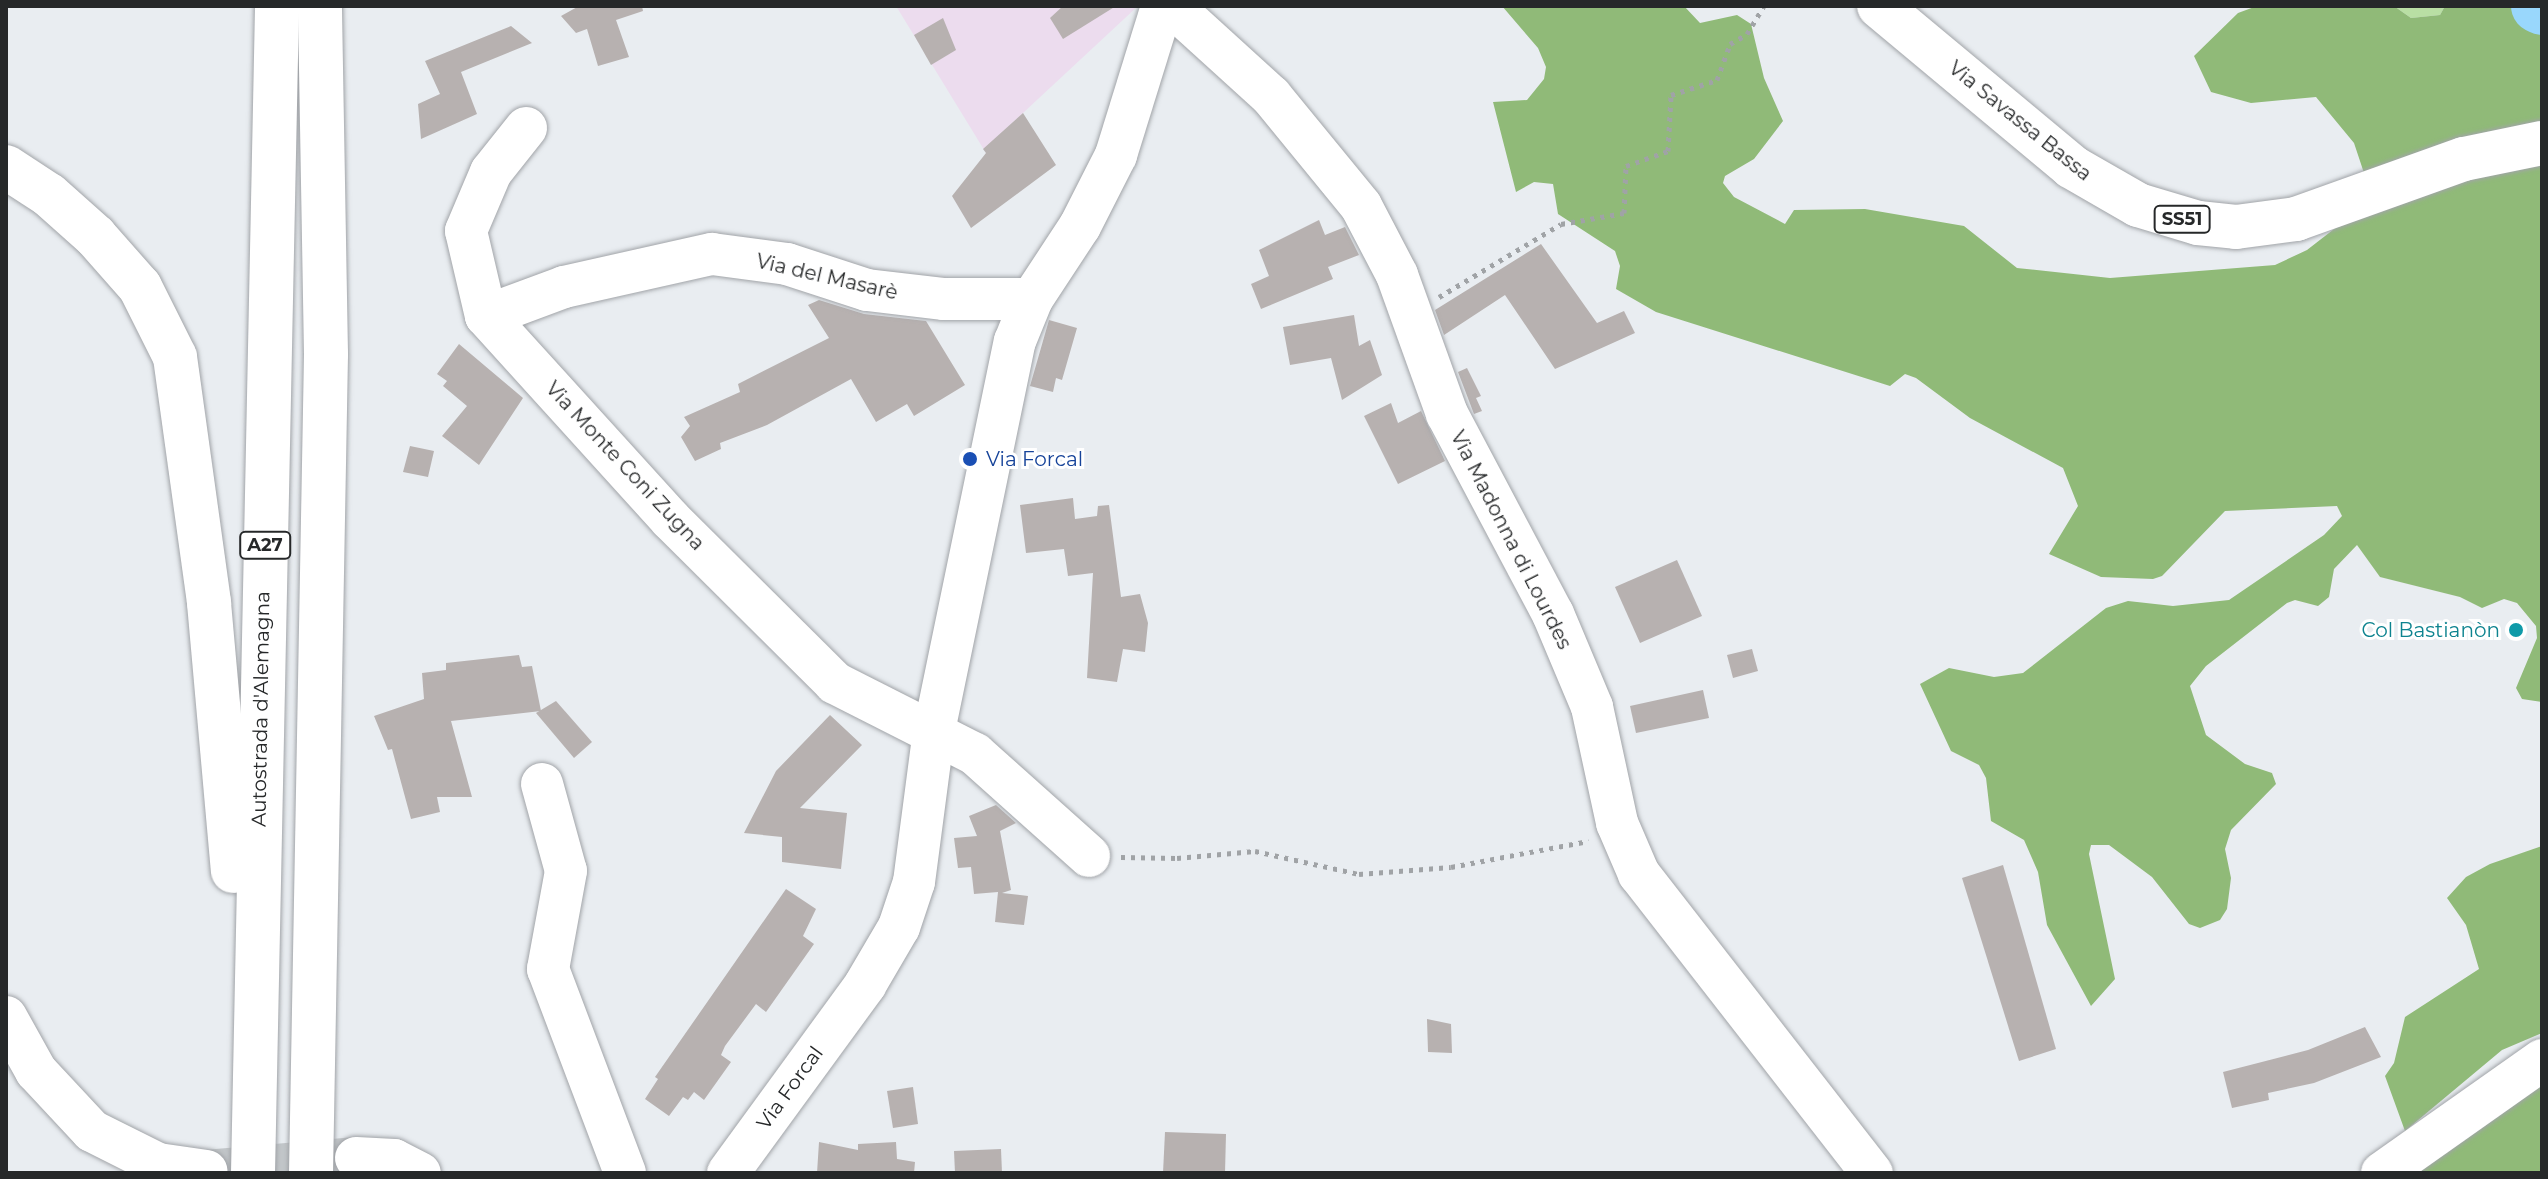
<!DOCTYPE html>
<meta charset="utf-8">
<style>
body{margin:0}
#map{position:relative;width:2548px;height:1179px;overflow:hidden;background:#e9edf1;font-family:Montserrat,sans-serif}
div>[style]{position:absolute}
.education>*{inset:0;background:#ecdcee}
.green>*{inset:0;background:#b9dfa4}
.forest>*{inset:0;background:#90ba78}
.river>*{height:54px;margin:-27px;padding:0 27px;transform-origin:27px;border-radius:27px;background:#99d7fc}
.building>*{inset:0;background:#b7b1b0}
.minor-tunnel>*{height:42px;margin-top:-21px;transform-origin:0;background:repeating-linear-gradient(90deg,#c2c6c9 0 42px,transparent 0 63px)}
.path>*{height:5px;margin-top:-2.5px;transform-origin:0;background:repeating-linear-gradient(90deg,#a0a3a6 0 4px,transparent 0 10px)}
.roads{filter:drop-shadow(0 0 2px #a1a4a8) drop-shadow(0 0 2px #a1a4a8)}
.minor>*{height:42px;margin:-21px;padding:0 21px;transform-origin:21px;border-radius:21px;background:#fff}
.major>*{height:44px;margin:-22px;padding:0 22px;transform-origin:22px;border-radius:22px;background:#fff}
.highway>*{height:44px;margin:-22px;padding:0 22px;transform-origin:22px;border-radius:22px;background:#fff}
.dots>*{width:22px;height:22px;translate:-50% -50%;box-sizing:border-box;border:4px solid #fff;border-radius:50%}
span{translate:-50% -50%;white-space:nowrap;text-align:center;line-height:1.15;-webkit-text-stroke:6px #fff;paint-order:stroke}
.shield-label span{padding:2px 6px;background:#fff;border:2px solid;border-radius:6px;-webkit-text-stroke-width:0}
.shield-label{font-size:18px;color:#262829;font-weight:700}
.street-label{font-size:20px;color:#262829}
.transit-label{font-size:20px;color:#164399}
.left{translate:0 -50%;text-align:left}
.culture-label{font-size:20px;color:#0d838f}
.right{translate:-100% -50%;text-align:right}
.frame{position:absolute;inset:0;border:8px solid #262829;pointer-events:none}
</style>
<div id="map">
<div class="education">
<div style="clip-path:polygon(896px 6px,1138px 6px,996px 138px,986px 153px)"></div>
</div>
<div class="green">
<div style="clip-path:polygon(2394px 6px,2445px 6px,2440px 15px,2411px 18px)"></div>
</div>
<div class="forest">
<div style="clip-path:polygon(1502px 6px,1684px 6px,1700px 23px,1737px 15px,1751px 24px,1764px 78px,1783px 121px,1754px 159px,1725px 176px,1723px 183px,1734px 197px,1785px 224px,1794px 210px,1865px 209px,1964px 226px,2017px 268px,2110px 278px,2275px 265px,2307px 250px,2365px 205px,2370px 191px,2354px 143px,2316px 97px,2251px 103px,2211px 92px,2194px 56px,2238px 13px,2257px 6px,2394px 6px,2411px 18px,2440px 15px,2445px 6px,2542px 6px,2542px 702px,2522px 699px,2516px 688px,2537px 638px,2536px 626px,2517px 603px,2504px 599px,2482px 608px,2460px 597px,2380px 577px,2357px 545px,2334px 569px,2329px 597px,2318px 606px,2295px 600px,2287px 603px,2206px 666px,2190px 686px,2206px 735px,2245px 764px,2272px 773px,2276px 784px,2231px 830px,2225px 849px,2231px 878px,2227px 909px,2220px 920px,2200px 928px,2189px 924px,2152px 877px,2109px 845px,2091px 845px,2089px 854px,2115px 979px,2091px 1006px,2047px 925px,2038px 872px,2024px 840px,1991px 821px,1986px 778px,1979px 765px,1951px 751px,1920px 684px,1949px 668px,1994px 677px,2023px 673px,2106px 608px,2128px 601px,2173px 606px,2229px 600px,2324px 535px,2342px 516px,2337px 506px,2225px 511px,2162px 576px,2153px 579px,2101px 577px,2049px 554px,2078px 506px,2063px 468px,1970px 418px,1916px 378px,1905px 374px,1890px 386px,1656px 312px,1616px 289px,1620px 266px,1615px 251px,1558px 214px,1553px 184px,1534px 182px,1516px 192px,1493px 102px,1527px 100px,1544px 79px,1546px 67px,1538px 48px)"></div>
<div style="clip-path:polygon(2542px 846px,2542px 1033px,2502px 1050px,2405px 1131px,2385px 1076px,2394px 1063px,2405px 1017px,2479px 969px,2466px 925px,2447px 898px,2466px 877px,2490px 864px)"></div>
<div style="clip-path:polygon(2542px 1070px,2542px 1173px,2393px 1173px)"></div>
</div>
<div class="river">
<div style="left:2538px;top:6px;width:4px;rotate:27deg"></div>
</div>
<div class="building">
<div style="clip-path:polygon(579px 6px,642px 6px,643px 11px,616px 20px,629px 57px,598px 66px,587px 29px,576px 33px,561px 16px)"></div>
<div style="clip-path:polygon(1063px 6px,1116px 6px,1063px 39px,1050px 18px)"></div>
<div style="clip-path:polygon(943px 18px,956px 50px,931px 65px,914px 35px)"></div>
<div style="clip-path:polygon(511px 26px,532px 43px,461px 72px,477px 114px,421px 139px,418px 104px,440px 94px,425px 61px)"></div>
<div style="clip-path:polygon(1023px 113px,1056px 165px,971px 228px,952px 196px,986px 153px,983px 149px)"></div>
<div style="clip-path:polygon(1319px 220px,1325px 235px,1345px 227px,1359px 255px,1328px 267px,1333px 279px,1261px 309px,1251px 284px,1269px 276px,1259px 250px)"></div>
<div style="clip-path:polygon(1541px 244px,1597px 323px,1624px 311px,1635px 333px,1555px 369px,1505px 295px,1444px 335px,1435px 310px)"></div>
<div style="clip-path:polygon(819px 300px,864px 314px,926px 321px,965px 385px,914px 416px,907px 404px,876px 422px,851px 379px,767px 425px,720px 443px,721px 449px,695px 461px,681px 437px,690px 426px,684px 417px,740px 392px,738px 384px,829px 338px,808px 305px)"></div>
<div style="clip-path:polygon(1354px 315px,1359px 346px,1370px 340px,1382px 375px,1342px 400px,1331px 358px,1290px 365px,1283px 327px)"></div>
<div style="clip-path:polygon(1049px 320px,1077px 328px,1062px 380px,1056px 378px,1053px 392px,1030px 386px)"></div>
<div style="clip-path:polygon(459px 344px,523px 398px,479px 465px,442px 436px,467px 406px,443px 386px,447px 381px,437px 374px)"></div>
<div style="clip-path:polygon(1467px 368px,1481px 396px,1476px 398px,1482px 411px,1474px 414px,1458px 372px)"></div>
<div style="clip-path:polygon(1391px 403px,1398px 423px,1421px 411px,1445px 461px,1398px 484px,1364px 416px)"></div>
<div style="clip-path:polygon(410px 446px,434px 451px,428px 477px,403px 472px)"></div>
<div style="clip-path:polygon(1073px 498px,1075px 519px,1097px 516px,1098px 506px,1109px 505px,1121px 597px,1140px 594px,1148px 623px,1145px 652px,1123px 649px,1117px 682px,1087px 678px,1093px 573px,1068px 576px,1064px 549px,1026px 553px,1020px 505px)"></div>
<div style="clip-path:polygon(1677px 560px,1702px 616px,1640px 643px,1615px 587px)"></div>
<div style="clip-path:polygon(1752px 649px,1758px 671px,1733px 678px,1727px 655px)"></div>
<div style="clip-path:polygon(519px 655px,522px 667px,532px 666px,541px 711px,451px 721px,472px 797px,437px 797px,440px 812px,411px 819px,392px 749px,388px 750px,374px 716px,424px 699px,422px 673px,446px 670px,446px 663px)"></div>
<div style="clip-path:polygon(1703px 690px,1709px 718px,1636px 733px,1630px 706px)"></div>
<div style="clip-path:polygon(556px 701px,592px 742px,574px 758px,536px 713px)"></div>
<div style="clip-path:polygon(830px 715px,862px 745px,800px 808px,847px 813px,841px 869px,782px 862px,782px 837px,744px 833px,776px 771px)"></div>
<div style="clip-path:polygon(996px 805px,1016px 823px,1000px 831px,1011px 890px,1002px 893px,1028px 896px,1024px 925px,995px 922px,998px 892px,974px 894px,971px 867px,958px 868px,954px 838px,977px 836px,969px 816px)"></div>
<div style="clip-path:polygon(2003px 865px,2056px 1049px,2019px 1061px,1962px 878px)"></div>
<div style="clip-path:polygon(786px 889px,816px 909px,803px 936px,814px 944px,766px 1012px,756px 1004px,725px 1046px,721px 1055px,731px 1062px,704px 1100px,694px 1092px,688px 1100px,683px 1097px,669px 1116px,645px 1099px,658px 1079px,655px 1077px)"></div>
<div style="clip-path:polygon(1427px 1019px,1451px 1024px,1452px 1053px,1428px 1052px)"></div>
<div style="clip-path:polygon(2365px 1027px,2381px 1057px,2314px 1083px,2268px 1093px,2269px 1100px,2232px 1108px,2223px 1072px,2308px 1050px)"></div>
<div style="clip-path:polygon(913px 1087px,918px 1124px,893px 1128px,887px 1091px)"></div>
<div style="clip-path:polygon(1165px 1132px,1226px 1134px,1225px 1173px,1163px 1173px)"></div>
<div style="clip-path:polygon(819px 1142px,858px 1150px,858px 1144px,896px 1142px,897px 1159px,915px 1162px,914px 1173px,817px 1173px)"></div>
<div style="clip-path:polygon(1001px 1149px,1002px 1173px,955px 1173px,954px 1151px)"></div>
</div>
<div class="minor-tunnel">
<div style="left:206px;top:1171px;width:151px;rotate:-5deg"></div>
</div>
<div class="path">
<div style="left:1439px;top:297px;width:142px;rotate:-30.9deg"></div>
<div style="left:1561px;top:224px;width:64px;rotate:-9.9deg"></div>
<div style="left:1624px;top:213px;width:47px;rotate:-87.6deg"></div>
<div style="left:1626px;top:166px;width:45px;rotate:-19.7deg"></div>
<div style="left:1668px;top:151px;width:56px;rotate:-86.9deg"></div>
<div style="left:1671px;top:95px;width:48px;rotate:-18.1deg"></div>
<div style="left:1717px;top:80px;width:38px;rotate:-70deg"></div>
<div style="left:1730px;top:44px;width:20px;rotate:-30deg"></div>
<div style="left:1747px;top:34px;width:33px;rotate:-59deg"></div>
<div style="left:1121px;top:857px;width:56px;rotate:1deg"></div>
<div style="left:1177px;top:858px;width:78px;rotate:-5.1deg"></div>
<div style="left:1255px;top:851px;width:107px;rotate:12.5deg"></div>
<div style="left:1359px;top:874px;width:92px;rotate:-4.4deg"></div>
<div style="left:1451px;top:867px;width:140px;rotate:-10.7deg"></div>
</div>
<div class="roads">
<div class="minor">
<div style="left:1172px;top:6px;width:134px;rotate:42.3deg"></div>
<div style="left:1271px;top:96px;width:142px;rotate:50.7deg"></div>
<div style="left:1361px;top:206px;width:78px;rotate:62.4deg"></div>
<div style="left:1397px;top:275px;width:148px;rotate:70.2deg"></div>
<div style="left:1447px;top:414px;width:226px;rotate:62.1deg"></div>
<div style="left:1553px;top:614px;width:101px;rotate:67.2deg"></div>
<div style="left:1592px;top:707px;width:119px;rotate:77.8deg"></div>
<div style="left:1617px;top:823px;width:56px;rotate:66.7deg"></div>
<div style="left:1639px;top:874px;width:379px;rotate:52.1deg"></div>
<div style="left:526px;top:128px;width:56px;rotate:128.5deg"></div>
<div style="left:491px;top:172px;width:64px;rotate:113deg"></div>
<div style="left:466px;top:231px;width:87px;rotate:76.8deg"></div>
<div style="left:486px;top:316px;width:275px;rotate:47.8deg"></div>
<div style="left:671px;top:520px;width:231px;rotate:44.8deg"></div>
<div style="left:835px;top:683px;width:157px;rotate:26.9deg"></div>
<div style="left:975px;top:754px;width:153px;rotate:41.8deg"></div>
<div style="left:486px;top:316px;width:83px;rotate:-20.4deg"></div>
<div style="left:564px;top:287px;width:152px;rotate:-12.6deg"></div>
<div style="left:712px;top:254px;width:76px;rotate:7.6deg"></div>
<div style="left:787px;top:264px;width:84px;rotate:18deg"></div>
<div style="left:867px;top:290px;width:78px;rotate:6.7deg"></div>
<div style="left:944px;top:299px;width:88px"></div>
<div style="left:542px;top:784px;width:90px;rotate:74.6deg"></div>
<div style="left:566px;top:871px;width:100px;rotate:100.4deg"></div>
<div style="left:548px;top:969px;width:218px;rotate:69.3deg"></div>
<div style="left:6px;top:1017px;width:62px;rotate:60.9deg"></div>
<div style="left:36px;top:1071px;width:82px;rotate:47deg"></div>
<div style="left:92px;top:1131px;width:74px;rotate:26.6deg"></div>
<div style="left:158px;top:1164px;width:49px;rotate:8.3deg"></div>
<div style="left:356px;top:1158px;width:38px;rotate:3deg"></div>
<div style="left:394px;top:1160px;width:29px;rotate:27deg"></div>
<div style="left:728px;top:1173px;width:233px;rotate:-53.9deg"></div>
<div style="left:865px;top:985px;width:67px;rotate:-59.6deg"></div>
<div style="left:899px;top:927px;width:47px;rotate:-71.6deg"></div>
<div style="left:914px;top:882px;width:152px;rotate:-82.5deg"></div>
<div style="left:934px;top:731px;width:398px;rotate:-78.3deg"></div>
<div style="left:1015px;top:341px;width:45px;rotate:-68deg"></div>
<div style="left:1032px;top:299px;width:87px;rotate:-56.7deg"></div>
<div style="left:1080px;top:226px;width:80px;rotate:-63.1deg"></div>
<div style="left:1116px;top:155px;width:156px;rotate:-72.8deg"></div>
<div style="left:2382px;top:1173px;width:196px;rotate:-35.2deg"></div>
</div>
<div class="major">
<div style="left:1879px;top:6px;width:251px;rotate:39.8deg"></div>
<div style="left:2072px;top:167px;width:76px;rotate:29.9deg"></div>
<div style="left:2138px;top:205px;width:63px;rotate:16.7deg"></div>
<div style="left:2198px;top:223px;width:38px;rotate:6deg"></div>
<div style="left:2236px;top:227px;width:61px;rotate:-7.6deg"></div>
<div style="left:2296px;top:219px;width:178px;rotate:-19.7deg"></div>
<div style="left:2464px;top:159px;width:80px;rotate:-11.6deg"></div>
</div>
<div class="highway">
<div style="left:6px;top:167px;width:51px;rotate:33.1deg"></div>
<div style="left:49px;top:195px;width:62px;rotate:41.7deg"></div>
<div style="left:95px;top:236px;width:68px;rotate:48.6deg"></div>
<div style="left:140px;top:287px;width:78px;rotate:63.4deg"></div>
<div style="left:175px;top:357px;width:248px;rotate:82.1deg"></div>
<div style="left:209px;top:603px;width:269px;rotate:84.9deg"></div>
<div style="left:253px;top:1173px;width:1167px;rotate:-88.82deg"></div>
<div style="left:311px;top:1173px;width:819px;rotate:-88.95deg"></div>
<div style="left:326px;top:354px;width:348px;rotate:-91deg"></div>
</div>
</div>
<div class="dots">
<div style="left:970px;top:459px;background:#1a4fb4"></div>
<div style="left:2516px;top:630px;background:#0f9aa8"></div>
</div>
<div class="shield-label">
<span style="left:2182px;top:219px">SS51</span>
<span style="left:265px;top:545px">A27</span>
</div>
<div class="street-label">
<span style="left:2020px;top:121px;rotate:39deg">Via Savassa Bassa</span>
<span style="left:827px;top:277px;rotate:13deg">Via del Masarè</span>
<span style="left:625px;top:466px;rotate:47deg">Via Monte Coni Zugna</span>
<span style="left:1511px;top:540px;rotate:63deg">Via Madonna di Lourdes</span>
<span style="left:261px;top:709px;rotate:-89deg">Autostrada d'Alemagna</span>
<span style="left:790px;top:1088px;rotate:-54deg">Via Forcal</span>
</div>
<div class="transit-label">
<span class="left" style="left:986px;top:459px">Via Forcal</span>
</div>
<div class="culture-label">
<span class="right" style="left:2500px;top:630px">Col Bastianòn</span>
</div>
<div class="frame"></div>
</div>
